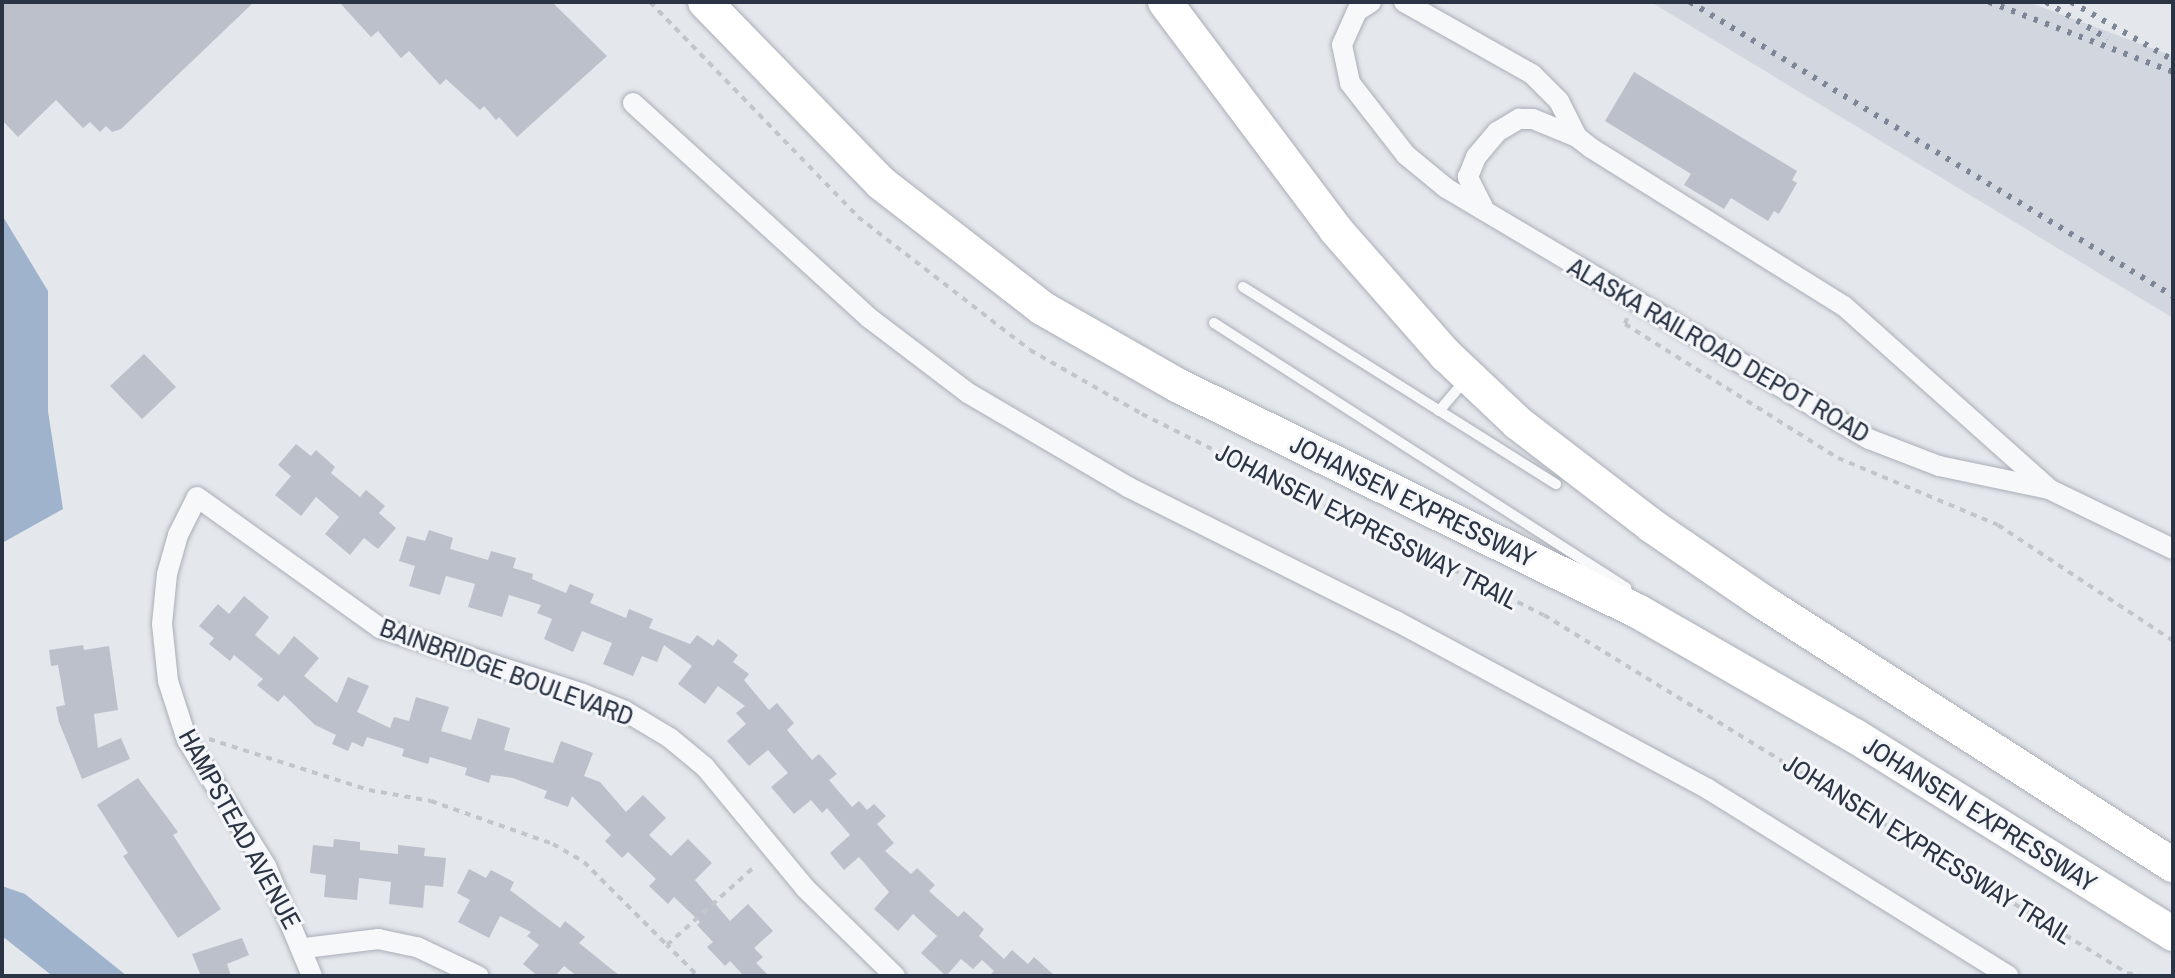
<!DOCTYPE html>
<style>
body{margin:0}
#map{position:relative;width:2175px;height:978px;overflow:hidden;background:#e4e7ec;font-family:"Archivo Narrow",sans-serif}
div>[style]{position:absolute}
.built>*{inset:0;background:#d2d6de}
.water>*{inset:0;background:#9fb4cc}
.building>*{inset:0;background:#bbc0ca}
.path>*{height:4px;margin-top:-2px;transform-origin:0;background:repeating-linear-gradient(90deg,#c2c5cb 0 6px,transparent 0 12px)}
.roads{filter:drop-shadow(0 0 2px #a9aeb7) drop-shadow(0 0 2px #a9aeb7)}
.lane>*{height:10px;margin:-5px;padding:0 5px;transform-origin:5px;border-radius:5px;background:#f7f8fa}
.street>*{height:20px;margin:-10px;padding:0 10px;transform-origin:10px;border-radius:10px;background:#f7f8fa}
.highway>*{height:34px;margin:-17px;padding:0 17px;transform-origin:17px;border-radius:17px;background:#fff}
.rail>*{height:6px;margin-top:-3px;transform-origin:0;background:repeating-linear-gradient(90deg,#7d8696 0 4px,transparent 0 12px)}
span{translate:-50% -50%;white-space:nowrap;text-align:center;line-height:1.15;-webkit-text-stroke:6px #f4f6f9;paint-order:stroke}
.street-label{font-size:26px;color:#2b3445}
.frame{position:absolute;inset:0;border:4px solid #2b3445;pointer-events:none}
</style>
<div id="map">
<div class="built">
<div style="clip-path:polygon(1651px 2px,2028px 2px,2173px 56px,2173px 318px)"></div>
</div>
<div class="water">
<div style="clip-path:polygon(2px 215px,48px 291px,48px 411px,63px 509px,2px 543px)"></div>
<div style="clip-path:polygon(2px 886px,25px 894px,127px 976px,50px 974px,2px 936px)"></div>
</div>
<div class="building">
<div style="clip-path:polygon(2px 2px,254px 2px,121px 129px,112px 132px,106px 126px,100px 132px,90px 122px,83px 128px,56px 100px,18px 137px,2px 120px)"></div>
<div style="clip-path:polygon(339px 2px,552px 2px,607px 56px,517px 137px,499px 117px,496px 120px,484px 106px,480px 110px,446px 79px,440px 85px,409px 51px,401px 58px,378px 31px,371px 37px)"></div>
<div style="clip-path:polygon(1634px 72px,1797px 171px,1792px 180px,1797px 183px,1779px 214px,1774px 211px,1768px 221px,1731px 198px,1724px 209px,1684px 185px,1691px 174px,1605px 121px)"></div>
<div style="clip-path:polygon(144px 354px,176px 387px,142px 419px,110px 386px)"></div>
<div style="clip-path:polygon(296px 444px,311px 456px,316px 450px,335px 467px,331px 473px,360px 497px,366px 490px,385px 506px,379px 513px,396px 528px,378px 549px,364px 538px,350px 555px,325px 534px,339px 517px,316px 497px,301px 516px,275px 495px,291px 476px,278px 465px)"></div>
<div style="clip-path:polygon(429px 530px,453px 538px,450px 549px,488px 560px,491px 551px,516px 558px,513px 568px,533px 574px,532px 579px,566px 593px,570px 584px,594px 594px,590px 603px,626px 618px,629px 609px,653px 619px,649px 628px,690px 644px,697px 635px,713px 646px,718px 639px,738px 655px,733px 662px,749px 674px,744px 680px,769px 710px,777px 703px,794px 723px,787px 730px,812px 760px,819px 754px,837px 774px,829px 780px,852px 807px,859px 801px,867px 810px,874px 804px,886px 816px,877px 824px,894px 843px,885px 851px,911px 874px,917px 868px,935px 885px,929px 891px,958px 917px,964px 911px,984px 929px,979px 936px,1004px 959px,1012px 950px,1028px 964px,1034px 957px,1055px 976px,989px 976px,994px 971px,982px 960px,973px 969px,961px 959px,946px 976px,921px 953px,937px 936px,913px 914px,898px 931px,874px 909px,889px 892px,859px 857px,844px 870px,830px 853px,850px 835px,827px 808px,822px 813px,811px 800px,794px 814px,771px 787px,788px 773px,768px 750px,749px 766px,727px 741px,746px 724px,736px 713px,745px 706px,718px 686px,705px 704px,678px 684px,692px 666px,664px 645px,657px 662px,642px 656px,633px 676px,603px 664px,612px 643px,582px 631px,573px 652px,544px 639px,552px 619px,537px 613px,541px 605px,509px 595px,502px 617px,468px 607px,475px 584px,446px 576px,440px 595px,409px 586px,415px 566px,399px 561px,407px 536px,425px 541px)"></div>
<div style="clip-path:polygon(244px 596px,269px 617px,255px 635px,279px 655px,294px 636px,319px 658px,304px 676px,337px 703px,348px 677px,369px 686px,357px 712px,390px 728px,394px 717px,409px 721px,416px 697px,449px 707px,441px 731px,471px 740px,478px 718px,510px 728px,504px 750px,553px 763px,561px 741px,593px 753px,584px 776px,600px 782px,626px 812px,643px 795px,666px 818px,649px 835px,671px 856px,688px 839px,712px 863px,695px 880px,730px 921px,748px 904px,773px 931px,754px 948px,763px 957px,756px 963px,769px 976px,744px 976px,730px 961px,725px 966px,707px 947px,713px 942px,697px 925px,700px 922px,674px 897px,668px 904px,649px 886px,656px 879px,628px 852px,622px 858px,605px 841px,611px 835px,572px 796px,568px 807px,544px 798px,547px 791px,513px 778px,491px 775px,489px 783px,465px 775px,467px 768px,430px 757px,428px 764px,402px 756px,404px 749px,367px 737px,363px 747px,352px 742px,348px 751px,332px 744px,336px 735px,315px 725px,284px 695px,278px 702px,257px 685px,263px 679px,234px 655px,230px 661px,209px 644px,214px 638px,199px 626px,218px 604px,229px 614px)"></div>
<div style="clip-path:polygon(83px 645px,84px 650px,109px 646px,118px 710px,94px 714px,98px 748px,121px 738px,130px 759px,82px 779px,59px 722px,56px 707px,65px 705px,58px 665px,51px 666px,49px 650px)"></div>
<div style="clip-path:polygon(138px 778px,178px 832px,173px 835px,221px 909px,178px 938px,123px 856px,128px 853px,97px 805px)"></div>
<div style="clip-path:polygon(334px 839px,360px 842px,360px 850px,398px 854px,398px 845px,425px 848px,424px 856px,446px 858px,443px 887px,425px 885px,423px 908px,389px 904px,391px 882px,359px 878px,357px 900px,324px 897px,326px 875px,310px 873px,313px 845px,333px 847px)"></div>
<div style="clip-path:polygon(469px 869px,486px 878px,491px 870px,514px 882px,510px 890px,560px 928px,565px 921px,585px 937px,579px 943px,620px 976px,577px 976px,564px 966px,555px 976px,538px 976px,523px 964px,539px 945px,527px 936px,531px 932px,500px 916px,489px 938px,458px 922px,470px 900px,457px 893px)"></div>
<div style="clip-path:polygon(242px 938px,249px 955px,227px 964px,231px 976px,201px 976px,192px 954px)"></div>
</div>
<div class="path">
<div style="left:650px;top:2px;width:299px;rotate:45.9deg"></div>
<div style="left:858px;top:217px;width:217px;rotate:37.7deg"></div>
<div style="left:1030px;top:350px;width:129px;rotate:29.7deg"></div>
<div style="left:1142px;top:414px;width:449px;rotate:26.6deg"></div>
<div style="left:1544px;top:615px;width:684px;rotate:31.55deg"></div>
<div style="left:2127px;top:973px;width:14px;rotate:12deg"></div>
<div style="left:1627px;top:318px;width:6px;rotate:108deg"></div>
<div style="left:1625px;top:324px;width:252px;rotate:32.2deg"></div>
<div style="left:1838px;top:458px;width:173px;rotate:22.7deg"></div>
<div style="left:1998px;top:525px;width:210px;rotate:33.5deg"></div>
<div style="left:209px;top:739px;width:168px;rotate:17.7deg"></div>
<div style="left:369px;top:790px;width:63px;rotate:10.1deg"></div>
<div style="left:431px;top:801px;width:129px;rotate:19.4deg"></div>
<div style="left:553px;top:844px;width:36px;rotate:30deg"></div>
<div style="left:584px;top:862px;width:117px;rotate:45deg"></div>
<div style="left:692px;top:976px;width:4px;rotate:-45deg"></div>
<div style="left:695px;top:973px;width:40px;rotate:-135deg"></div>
<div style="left:667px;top:945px;width:115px;rotate:-41.8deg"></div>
</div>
<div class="roads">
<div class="lane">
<div style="left:1243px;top:287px;width:370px;rotate:32.2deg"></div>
<div style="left:1214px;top:323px;width:490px;rotate:32.7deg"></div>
<div style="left:1439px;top:411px;width:42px;rotate:-49.8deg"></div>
</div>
<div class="street">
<div style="left:1371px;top:2px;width:17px;rotate:147deg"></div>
<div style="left:1357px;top:11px;width:37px;rotate:114deg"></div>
<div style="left:1342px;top:45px;width:39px;rotate:78deg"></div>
<div style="left:1350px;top:83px;width:91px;rotate:52.1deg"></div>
<div style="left:1406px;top:155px;width:52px;rotate:39.5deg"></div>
<div style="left:1446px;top:188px;width:492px;rotate:30.7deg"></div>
<div style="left:1869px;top:439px;width:75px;rotate:21.1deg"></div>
<div style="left:1939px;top:466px;width:112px;rotate:11.8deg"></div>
<div style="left:2049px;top:489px;width:138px;rotate:25.8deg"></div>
<div style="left:1404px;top:2px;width:147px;rotate:29.4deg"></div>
<div style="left:1532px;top:74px;width:38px;rotate:45deg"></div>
<div style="left:1559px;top:101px;width:40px;rotate:63.4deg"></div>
<div style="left:1577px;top:137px;width:18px;rotate:38deg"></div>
<div style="left:1591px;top:148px;width:298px;rotate:32deg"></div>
<div style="left:1844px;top:306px;width:271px;rotate:41.7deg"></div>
<div style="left:633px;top:103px;width:318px;rotate:42.3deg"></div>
<div style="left:868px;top:317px;width:126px;rotate:37.2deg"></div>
<div style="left:968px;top:393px;width:186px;rotate:30.4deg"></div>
<div style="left:1128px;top:487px;width:300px;rotate:26.6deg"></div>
<div style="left:1396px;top:621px;width:354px;rotate:28.3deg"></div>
<div style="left:1708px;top:789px;width:354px;rotate:31.9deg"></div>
<div style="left:1483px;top:207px;width:34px;rotate:-117deg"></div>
<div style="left:1468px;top:177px;width:22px;rotate:-68deg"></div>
<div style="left:1476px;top:157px;width:33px;rotate:-50deg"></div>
<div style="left:1497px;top:132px;width:26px;rotate:-31deg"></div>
<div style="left:1519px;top:119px;width:14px"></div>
<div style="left:1533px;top:119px;width:48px;rotate:22.2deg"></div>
<div style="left:305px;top:948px;width:74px;rotate:-7deg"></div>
<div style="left:378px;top:939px;width:40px;rotate:12deg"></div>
<div style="left:417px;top:947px;width:68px;rotate:25.4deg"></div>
<div style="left:312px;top:976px;width:119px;rotate:-112.7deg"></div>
<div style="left:266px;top:866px;width:149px;rotate:-122.1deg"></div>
<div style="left:187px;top:740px;width:62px;rotate:-107.9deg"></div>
<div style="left:168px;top:681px;width:57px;rotate:-96deg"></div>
<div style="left:162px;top:624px;width:50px;rotate:-84.3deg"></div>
<div style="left:167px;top:574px;width:41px;rotate:-74.2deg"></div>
<div style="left:178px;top:535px;width:42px;rotate:-63.4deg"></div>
<div style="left:197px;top:497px;width:225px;rotate:35.6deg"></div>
<div style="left:380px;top:628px;width:213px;rotate:18deg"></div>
<div style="left:583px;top:694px;width:45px;rotate:22deg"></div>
<div style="left:625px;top:711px;width:52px;rotate:31deg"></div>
<div style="left:670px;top:738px;width:45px;rotate:39.6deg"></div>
<div style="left:705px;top:767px;width:157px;rotate:50.4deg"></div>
<div style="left:805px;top:888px;width:126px;rotate:44.4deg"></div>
</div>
<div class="highway">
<div style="left:705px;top:2px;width:252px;rotate:45.8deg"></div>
<div style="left:881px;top:183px;width:204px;rotate:37.8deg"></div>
<div style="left:1042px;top:308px;width:158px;rotate:29.7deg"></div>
<div style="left:1179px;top:386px;width:513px;rotate:26.17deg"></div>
<div style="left:1639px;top:612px;width:249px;rotate:29.9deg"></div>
<div style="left:1855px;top:736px;width:375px;rotate:31.9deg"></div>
<div style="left:1165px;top:2px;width:285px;rotate:53.1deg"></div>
<div style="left:1336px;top:230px;width:167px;rotate:48.7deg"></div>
<div style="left:1446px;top:355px;width:99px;rotate:43.4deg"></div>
<div style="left:1518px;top:423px;width:169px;rotate:37.5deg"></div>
<div style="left:1652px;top:526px;width:135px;rotate:34.4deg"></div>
<div style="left:1763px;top:602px;width:487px;rotate:32.7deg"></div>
</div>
</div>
<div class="rail">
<div style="left:1690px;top:2px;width:565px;rotate:31.33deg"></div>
<div style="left:1989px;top:2px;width:197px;rotate:20.8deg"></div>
<div style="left:2046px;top:2px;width:72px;rotate:30.8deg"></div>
<div style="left:2071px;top:2px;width:117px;rotate:29.6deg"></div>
</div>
<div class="street-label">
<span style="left:1719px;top:350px;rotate:30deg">ALASKA RAILROAD DEPOT ROAD</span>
<span style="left:1413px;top:501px;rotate:26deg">JOHANSEN EXPRESSWAY</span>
<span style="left:1367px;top:526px;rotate:27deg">JOHANSEN EXPRESSWAY TRAIL</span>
<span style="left:507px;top:672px;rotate:20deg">BAINBRIDGE BOULEVARD</span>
<span style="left:1980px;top:814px;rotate:32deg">JOHANSEN EXPRESSWAY</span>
<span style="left:240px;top:829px;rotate:61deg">HAMPSTEAD AVENUE</span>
<span style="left:1928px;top:849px;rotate:32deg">JOHANSEN EXPRESSWAY TRAIL</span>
</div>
<div class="frame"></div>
</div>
